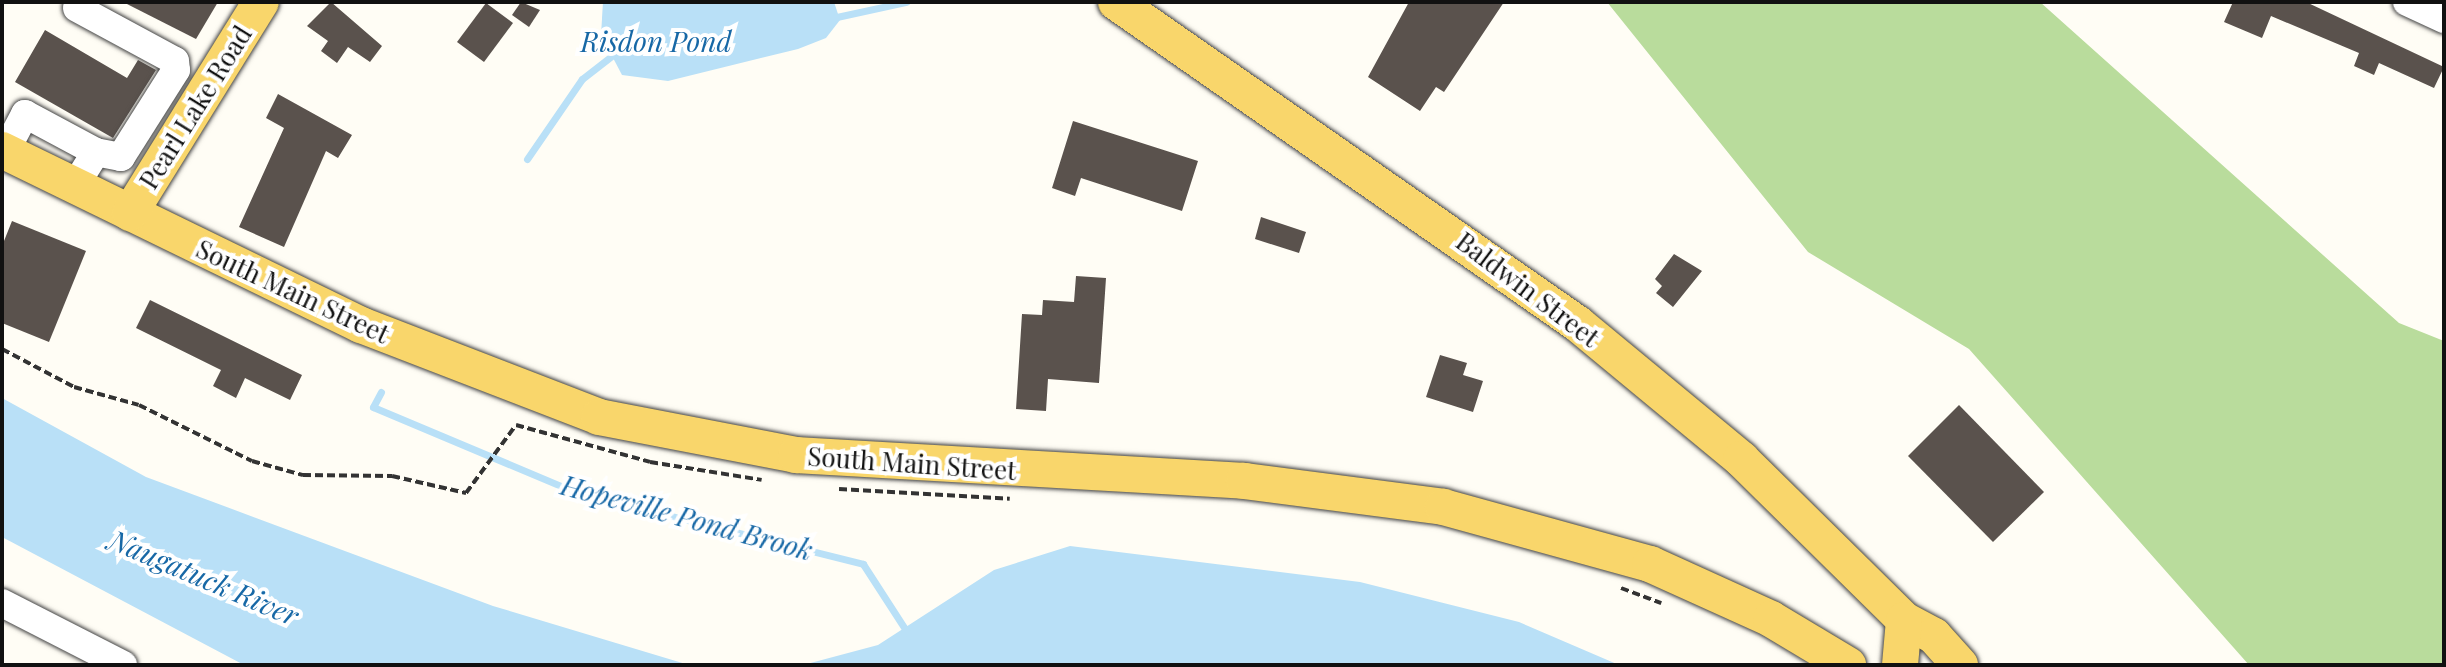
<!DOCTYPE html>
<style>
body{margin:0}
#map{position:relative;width:2446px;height:667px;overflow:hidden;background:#fffdf5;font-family:"Playfair Display",serif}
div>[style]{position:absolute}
.forest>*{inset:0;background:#b9dc9c}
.water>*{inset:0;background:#b9e0f7}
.stream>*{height:7px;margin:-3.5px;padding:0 3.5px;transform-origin:3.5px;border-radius:3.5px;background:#b9e0f7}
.building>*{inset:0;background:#5a524d}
.path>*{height:4px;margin-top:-2px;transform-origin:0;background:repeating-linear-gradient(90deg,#333 0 8px,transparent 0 12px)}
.roads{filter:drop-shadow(0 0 2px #444) drop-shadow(0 0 2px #444)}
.minor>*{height:28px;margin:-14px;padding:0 14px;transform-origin:14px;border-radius:14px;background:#fff}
.major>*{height:36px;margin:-18px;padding:0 18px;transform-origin:18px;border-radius:18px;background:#f9d66b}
span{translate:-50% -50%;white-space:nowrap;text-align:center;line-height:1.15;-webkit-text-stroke:8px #fff;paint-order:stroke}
.street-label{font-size:26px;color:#111}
.water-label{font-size:28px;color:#1768a6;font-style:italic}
.frame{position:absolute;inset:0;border:4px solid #111;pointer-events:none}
</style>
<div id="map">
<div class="forest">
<div style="clip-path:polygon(1607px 2px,2040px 2px,2399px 323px,2444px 341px,2444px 665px,2249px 665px,1969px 349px,1808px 252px)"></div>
</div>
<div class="water">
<div style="clip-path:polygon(603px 2px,834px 2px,840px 20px,826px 38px,798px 49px,668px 81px,622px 75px,601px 35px)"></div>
<div style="clip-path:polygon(2px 398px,146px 477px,493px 606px,689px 665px,244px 665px,2px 537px)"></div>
<div style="clip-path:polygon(1070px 546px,1360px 582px,1519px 622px,1619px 665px,803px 665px,878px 645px,994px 570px)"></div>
</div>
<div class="stream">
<div style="left:832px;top:18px;width:76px;rotate:-12.2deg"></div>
<div style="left:527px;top:159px;width:97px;rotate:-55.5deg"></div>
<div style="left:582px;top:79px;width:46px;rotate:-37.9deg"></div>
<div style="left:381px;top:392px;width:17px;rotate:118deg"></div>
<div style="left:373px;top:407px;width:219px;rotate:22.8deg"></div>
<div style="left:575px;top:492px;width:297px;rotate:14deg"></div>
<div style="left:863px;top:564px;width:85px;rotate:57.1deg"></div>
</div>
<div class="building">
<div style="clip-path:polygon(123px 2px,218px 2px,196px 39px)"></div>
<div style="clip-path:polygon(331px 2px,382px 46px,370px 62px,348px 47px,337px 63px,321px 51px,328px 41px,307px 26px)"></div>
<div style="clip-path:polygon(521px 2px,540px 10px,529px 27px,512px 15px)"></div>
<div style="clip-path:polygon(1409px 2px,1504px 2px,1444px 92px,1436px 87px,1420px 111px,1368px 77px)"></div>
<div style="clip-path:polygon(2233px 2px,2306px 2px,2444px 67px,2434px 88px,2379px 63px,2374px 75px,2354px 66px,2359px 53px,2271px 16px,2262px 38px,2224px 22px)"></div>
<div style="clip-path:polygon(486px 3px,513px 23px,484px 62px,457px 42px)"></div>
<div style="clip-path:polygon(45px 30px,127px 78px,138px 60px,156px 70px,113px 138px,15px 82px)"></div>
<div style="clip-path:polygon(278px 94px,352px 135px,338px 158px,326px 151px,284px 247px,239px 227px,284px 128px,266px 118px)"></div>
<div style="clip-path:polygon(1073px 121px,1198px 161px,1182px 211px,1081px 178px,1075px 196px,1052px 188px)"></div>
<div style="clip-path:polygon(1261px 217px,1306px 232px,1299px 253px,1255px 239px)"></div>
<div style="clip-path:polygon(12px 221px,86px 251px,49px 342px,2px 323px,2px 246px)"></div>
<div style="clip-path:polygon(1674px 254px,1702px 271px,1673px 307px,1656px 293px,1662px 286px,1655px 279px)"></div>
<div style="clip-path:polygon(1076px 276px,1106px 278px,1099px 383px,1048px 379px,1046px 411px,1016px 409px,1022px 314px,1042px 315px,1043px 300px,1074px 302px)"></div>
<div style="clip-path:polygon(150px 300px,302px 375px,290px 400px,245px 378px,236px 398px,213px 386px,221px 370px,136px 328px)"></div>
<div style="clip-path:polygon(1440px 355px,1467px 363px,1463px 375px,1483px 381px,1473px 412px,1426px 397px)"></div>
<div style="clip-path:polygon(1959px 405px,2044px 492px,1993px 542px,1908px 456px)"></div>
</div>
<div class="path">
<div style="left:2px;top:349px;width:81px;rotate:27.8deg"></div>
<div style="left:74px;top:387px;width:67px;rotate:15.5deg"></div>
<div style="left:139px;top:405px;width:126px;rotate:26.4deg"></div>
<div style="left:252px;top:461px;width:53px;rotate:15.4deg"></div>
<div style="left:303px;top:475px;width:89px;rotate:0.6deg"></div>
<div style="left:392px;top:476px;width:76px;rotate:12.9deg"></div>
<div style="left:466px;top:493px;width:84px;rotate:-53.7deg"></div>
<div style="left:516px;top:425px;width:139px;rotate:15.4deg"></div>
<div style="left:650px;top:462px;width:113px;rotate:9.1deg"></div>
<div style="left:839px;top:489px;width:171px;rotate:3.3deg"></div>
<div style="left:1621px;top:588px;width:43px;rotate:20.6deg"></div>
</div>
<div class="roads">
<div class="minor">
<div style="left:2407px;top:2px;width:41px;rotate:24.7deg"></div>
<div style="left:77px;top:8px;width:111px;rotate:28.4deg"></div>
<div style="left:175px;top:61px;width:9px;rotate:84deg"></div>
<div style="left:176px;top:70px;width:103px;rotate:122.3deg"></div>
<div style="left:121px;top:157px;width:25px;rotate:-169deg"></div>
<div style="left:5px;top:152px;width:43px;rotate:-62.2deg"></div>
<div style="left:25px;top:114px;width:81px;rotate:28.2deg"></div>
<div style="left:96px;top:152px;width:40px;rotate:122deg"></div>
<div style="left:2px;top:603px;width:136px;rotate:27.1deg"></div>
</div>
<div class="major">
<div style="left:1116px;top:2px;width:563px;rotate:34.88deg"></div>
<div style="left:1578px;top:324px;width:212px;rotate:39.6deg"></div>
<div style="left:1741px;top:459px;width:229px;rotate:44.6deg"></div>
<div style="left:1904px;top:620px;width:34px;rotate:28deg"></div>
<div style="left:1934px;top:636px;width:39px;rotate:48deg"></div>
<div style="left:2px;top:150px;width:399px;rotate:26deg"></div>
<div style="left:361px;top:325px;width:255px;rotate:21.1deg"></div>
<div style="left:599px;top:417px;width:201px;rotate:10.9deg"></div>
<div style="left:796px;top:455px;width:449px;rotate:3.3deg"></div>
<div style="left:1244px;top:481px;width:201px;rotate:7.4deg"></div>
<div style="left:1443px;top:507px;width:215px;rotate:15.4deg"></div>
<div style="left:1650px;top:564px;width:133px;rotate:24.4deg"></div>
<div style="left:1771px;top:619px;width:90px;rotate:30.9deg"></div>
<div style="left:130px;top:213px;width:248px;rotate:-58.2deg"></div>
<div style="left:1900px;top:665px;width:45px;rotate:-84.9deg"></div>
</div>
</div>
<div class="street-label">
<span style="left:195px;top:107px;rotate:-58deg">Pearl Lake Road</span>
<span style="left:1528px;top:289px;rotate:37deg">Baldwin Street</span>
<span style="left:293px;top:291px;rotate:25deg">South Main Street</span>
<span style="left:912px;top:463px;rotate:4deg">South Main Street</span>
</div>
<div class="water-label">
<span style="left:656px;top:41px">Risdon Pond</span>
<span style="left:687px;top:517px;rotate:15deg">Hopeville Pond Brook</span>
<span style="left:204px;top:577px;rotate:23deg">Naugatuck River</span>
</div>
<div class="frame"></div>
</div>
